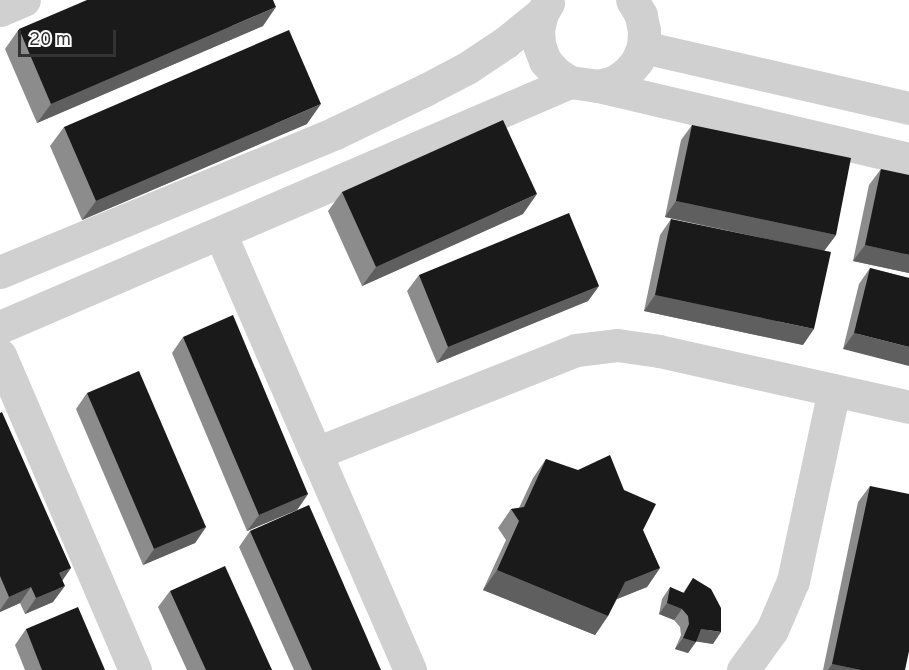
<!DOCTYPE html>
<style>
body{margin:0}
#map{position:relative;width:909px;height:670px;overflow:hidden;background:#fff;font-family:Overpass,sans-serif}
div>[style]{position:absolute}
.minor>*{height:33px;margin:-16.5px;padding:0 16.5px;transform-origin:16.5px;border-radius:16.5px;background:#d0d0d0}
.wall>*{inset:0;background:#8c8c8c}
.shaded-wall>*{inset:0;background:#5f5f5f}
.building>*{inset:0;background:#1a1a1a}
span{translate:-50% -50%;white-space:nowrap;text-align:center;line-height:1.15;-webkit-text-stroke:6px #fff;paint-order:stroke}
.scale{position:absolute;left:18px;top:30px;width:98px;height:27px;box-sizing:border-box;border:3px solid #333;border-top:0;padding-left:8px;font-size:18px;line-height:21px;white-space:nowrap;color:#333;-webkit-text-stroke:4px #fff;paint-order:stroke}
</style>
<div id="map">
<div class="minor">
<div style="left:548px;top:3px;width:12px;rotate:121deg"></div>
<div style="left:542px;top:13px;width:16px;rotate:104deg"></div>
<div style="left:538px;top:29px;width:16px;rotate:86deg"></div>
<div style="left:539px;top:45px;width:17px;rotate:69deg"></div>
<div style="left:545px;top:61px;width:16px;rotate:47deg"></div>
<div style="left:556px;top:73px;width:17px;rotate:33deg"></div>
<div style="left:570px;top:82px;width:28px;rotate:8deg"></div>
<div style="left:598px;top:86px;width:16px;rotate:-14deg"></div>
<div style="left:614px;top:82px;width:16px;rotate:-35deg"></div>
<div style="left:627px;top:73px;width:16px;rotate:-50deg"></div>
<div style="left:637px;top:61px;width:15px;rotate:-67deg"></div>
<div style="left:643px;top:47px;width:16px;rotate:-86deg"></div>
<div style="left:644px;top:31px;width:16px;rotate:-101deg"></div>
<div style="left:641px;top:15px;width:17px;rotate:-121deg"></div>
<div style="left:0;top:10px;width:26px;rotate:-23deg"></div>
<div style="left:643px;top:47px;width:273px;rotate:12.9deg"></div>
<div style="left:598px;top:86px;width:319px;rotate:13.2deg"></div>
<div style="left:220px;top:233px;width:477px;rotate:66.5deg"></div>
<div style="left:0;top:272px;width:363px;rotate:-22.5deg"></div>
<div style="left:335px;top:133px;width:100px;rotate:-25.5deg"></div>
<div style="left:425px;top:90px;width:47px;rotate:-27.6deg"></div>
<div style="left:467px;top:68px;width:47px;rotate:-33.7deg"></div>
<div style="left:506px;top:42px;width:46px;rotate:-38.9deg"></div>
<div style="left:0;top:327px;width:620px;rotate:-23.26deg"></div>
<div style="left:0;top:355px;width:343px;rotate:66.8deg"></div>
<div style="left:316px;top:453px;width:280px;rotate:-21.6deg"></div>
<div style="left:576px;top:350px;width:41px;rotate:-7deg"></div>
<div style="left:617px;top:345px;width:42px;rotate:8.1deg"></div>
<div style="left:659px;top:351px;width:256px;rotate:12.6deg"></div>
<div style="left:743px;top:670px;width:49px;rotate:-54.1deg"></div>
<div style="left:772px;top:630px;width:53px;rotate:-66.8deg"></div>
<div style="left:793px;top:581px;width:195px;rotate:-77.9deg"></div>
</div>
<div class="wall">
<div style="clip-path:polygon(263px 26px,37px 123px,5px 49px,19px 29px)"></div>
<div style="clip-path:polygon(307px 124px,82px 220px,50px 146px,64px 127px)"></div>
<div style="clip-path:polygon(692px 125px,836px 235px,824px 251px,665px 217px,681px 140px)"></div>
<div style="clip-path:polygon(881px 169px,909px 273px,853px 261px,869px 185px)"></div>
<div style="clip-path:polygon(342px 192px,523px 214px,362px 286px,328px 211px)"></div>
<div style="clip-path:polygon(671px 219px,803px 345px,644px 311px,660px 235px)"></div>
<div style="clip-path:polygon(870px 268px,909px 278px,843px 349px,859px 284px)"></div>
<div style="clip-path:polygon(419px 275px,599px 286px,588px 301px,437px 363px,407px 291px)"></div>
<div style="clip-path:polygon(183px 337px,308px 494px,297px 510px,247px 531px,172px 353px)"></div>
<div style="clip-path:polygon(87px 393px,206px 527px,195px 543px,143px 565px,76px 409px)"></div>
<div style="clip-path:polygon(0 413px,71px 568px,62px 580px,53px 602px,25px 614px,20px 603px,0 612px)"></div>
<div style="clip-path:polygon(546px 459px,624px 490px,660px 568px,647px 587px,617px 599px,608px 616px,595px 635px,483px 590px,506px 540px,498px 528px,511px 509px,519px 508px,533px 478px)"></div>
<div style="clip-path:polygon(870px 486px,905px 670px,823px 670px,858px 502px)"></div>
<div style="clip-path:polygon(250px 531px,381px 670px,294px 670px,239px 547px)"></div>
<div style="clip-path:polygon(693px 578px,713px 644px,696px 641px,688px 653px,675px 649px,681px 635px,680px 627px,674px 620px,659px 614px,662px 599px,670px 587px,683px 593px)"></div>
<div style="clip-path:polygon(170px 591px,272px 670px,187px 670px,158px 607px)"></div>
<div style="clip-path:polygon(26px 629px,105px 670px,25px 670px,15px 645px)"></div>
</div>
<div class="shaded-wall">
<div style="clip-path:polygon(276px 7px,263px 26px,37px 123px,51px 104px)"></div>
<div style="clip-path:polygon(321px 104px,307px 124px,82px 220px,96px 201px)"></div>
<div style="clip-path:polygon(537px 194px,523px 214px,362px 286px,376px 267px)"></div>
<div style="clip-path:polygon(676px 201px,836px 235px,824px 251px,665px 217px)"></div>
<div style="clip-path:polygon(865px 245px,909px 255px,909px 273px,853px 261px)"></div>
<div style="clip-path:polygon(599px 286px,588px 301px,437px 363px,448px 347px)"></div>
<div style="clip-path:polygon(655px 295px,814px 329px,803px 345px,644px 311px)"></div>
<div style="clip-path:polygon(854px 333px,909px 347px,909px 366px,843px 349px)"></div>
<div style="clip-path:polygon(308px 494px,297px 510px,247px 531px,259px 515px)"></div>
<div style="clip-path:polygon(206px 527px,195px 543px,143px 565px,154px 549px)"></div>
<div style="clip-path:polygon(71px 568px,60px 584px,59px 573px)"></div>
<div style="clip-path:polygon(660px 568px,647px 587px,612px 601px,625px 582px)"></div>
<div style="clip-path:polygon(497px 570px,608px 616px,595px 635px,483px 590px)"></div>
<div style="clip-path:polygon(65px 586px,53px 602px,25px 614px,36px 598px)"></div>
<div style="clip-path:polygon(31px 587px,20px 603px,0 612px,0 610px,9px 597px)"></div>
<div style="clip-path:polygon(667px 603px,682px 609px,674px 620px,659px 614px)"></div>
<div style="clip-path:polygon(701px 629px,721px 632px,713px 644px,693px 641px)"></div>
<div style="clip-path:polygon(683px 638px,696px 642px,688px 653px,675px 649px)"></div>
<div style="clip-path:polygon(832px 664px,861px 670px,828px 670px)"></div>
</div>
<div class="building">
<div style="clip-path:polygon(87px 0,273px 0,276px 7px,51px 104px,19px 29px)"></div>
<div style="clip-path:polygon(289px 30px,321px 104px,96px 201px,64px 127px)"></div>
<div style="clip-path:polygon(503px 120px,537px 194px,376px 267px,342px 192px)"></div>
<div style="clip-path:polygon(692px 125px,851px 158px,836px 235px,676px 201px)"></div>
<div style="clip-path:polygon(881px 169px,909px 175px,909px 255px,865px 245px)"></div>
<div style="clip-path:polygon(569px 213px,599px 286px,448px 347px,419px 275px)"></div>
<div style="clip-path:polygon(671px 219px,831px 252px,814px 329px,655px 295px)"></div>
<div style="clip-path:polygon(870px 268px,909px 278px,909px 347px,854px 333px)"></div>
<div style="clip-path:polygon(233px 315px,308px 494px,259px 515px,183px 337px)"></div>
<div style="clip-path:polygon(139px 371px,206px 527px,154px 549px,87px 393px)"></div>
<div style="clip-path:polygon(2px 412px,71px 568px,59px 573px,65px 586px,36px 598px,31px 587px,9px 597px,0 576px,0 413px)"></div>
<div style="clip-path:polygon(610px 455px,624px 490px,656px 504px,643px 530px,660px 568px,625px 582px,608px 616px,497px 570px,519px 521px,511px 509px,524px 507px,546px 459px,578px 470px)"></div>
<div style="clip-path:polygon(870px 486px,909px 494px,909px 651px,905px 670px,861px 670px,832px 664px)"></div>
<div style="clip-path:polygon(309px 505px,381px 670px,312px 670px,250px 531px)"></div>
<div style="clip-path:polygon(225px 566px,272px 670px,206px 670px,170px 591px)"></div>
<div style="clip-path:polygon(693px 578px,711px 589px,721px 608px,721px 632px,701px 629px,696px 642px,683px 638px,689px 624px,688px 616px,682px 609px,667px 603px,670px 587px,684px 593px)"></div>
<div style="clip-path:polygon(78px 607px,105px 670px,42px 670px,26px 629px)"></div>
</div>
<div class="scale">20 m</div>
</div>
